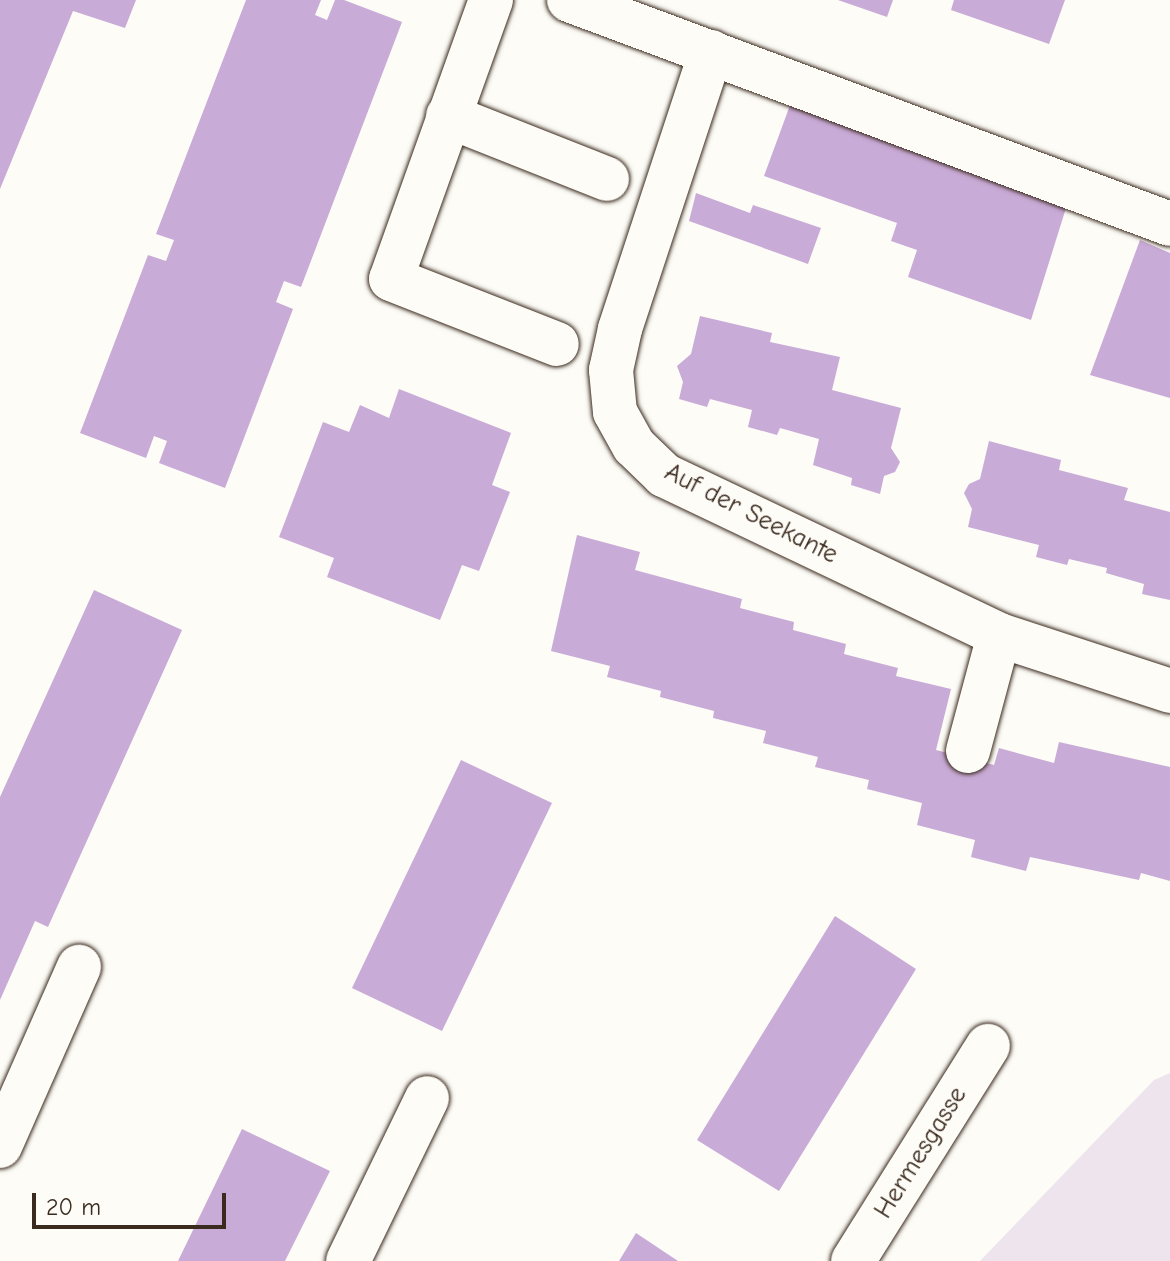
<!DOCTYPE html>
<style>
body{margin:0}
#map{position:relative;width:1170px;height:1261px;overflow:hidden;background:#fdfcf7;font-family:"Comic Neue",sans-serif}
div>[style]{position:absolute}
.built>*{inset:0;background:#ede4ed}
.building>*{inset:0;background:#c9abd7}
.roads{filter:drop-shadow(0 0 2px #3b2a1e) drop-shadow(0 0 2px #3b2a1e)}
.minor>*{height:44px;margin:-22px;padding:0 22px;transform-origin:22px;border-radius:22px;background:#fdfcf7}
span{translate:-50% -50%;white-space:nowrap;text-align:center;line-height:1.15;-webkit-text-stroke:8px #fdfcf7;paint-order:stroke}
.street-label{font-size:26px;color:#3b2a1e}
.scale{position:absolute;left:32px;top:1193px;width:194px;height:36px;box-sizing:border-box;border:4px solid #3b2a1e;border-top:0;padding-left:10px;font-size:24px;line-height:28px;white-space:nowrap;color:#3b2a1e;-webkit-text-stroke:6px #fdfcf7;paint-order:stroke}
</style>
<div id="map">
<div class="built">
<div style="clip-path:polygon(1170px 1073px,1170px 1261px,980px 1261px,1154px 1080px)"></div>
</div>
<div class="building">
<div style="clip-path:polygon(0 0,136px 0,125px 28px,73px 11px,0 189px)"></div>
<div style="clip-path:polygon(246px 0,321px 0,315px 15px,327px 20px,335px 0,344px 0,402px 22px,301px 287px,284px 281px,276px 302px,293px 309px,225px 488px,159px 463px,167px 441px,154px 436px,146px 458px,80px 433px,148px 255px,166px 261px,174px 240px,156px 234px)"></div>
<div style="clip-path:polygon(838px 0,893px 0,887px 17px)"></div>
<div style="clip-path:polygon(954px 0,1065px 0,1049px 44px,951px 10px)"></div>
<div style="clip-path:polygon(793px 97px,1066px 208px,1031px 320px,908px 277px,917px 250px,891px 241px,897px 223px,764px 176px)"></div>
<div style="clip-path:polygon(696px 193px,750px 213px,753px 205px,821px 228px,808px 264px,689px 221px)"></div>
<div style="clip-path:polygon(1140px 240px,1170px 253px,1170px 398px,1090px 375px)"></div>
<div style="clip-path:polygon(700px 316px,772px 333px,770px 342px,840px 357px,832px 390px,901px 408px,891px 448px,900px 462px,895px 472px,884px 476px,880px 494px,851px 485px,852px 478px,813px 465px,819px 439px,780px 428px,777px 435px,748px 427px,752px 410px,710px 399px,707px 407px,679px 399px,683px 382px,677px 366px,691px 354px)"></div>
<div style="clip-path:polygon(399px 389px,511px 433px,492px 485px,510px 492px,479px 571px,462px 565px,440px 620px,327px 577px,334px 558px,279px 537px,323px 422px,349px 432px,360px 405px,389px 418px)"></div>
<div style="clip-path:polygon(989px 441px,1061px 460px,1059px 470px,1128px 488px,1124px 500px,1170px 512px,1170px 600px,1142px 594px,1144px 584px,1106px 573px,1107px 568px,1069px 559px,1067px 565px,1036px 557px,1039px 545px,968px 527px,972px 509px,964px 493px,969px 484px,980px 479px)"></div>
<div style="clip-path:polygon(577px 535px,640px 552px,635px 570px,742px 599px,740px 608px,794px 622px,793px 630px,846px 644px,844px 654px,898px 668px,896px 676px,951px 689px,936px 750px,994px 765px,999px 748px,1054px 763px,1059px 742px,1170px 767px,1170px 881px,1141px 873px,1139px 880px,1030px 857px,1026px 871px,971px 857px,975px 840px,917px 825px,922px 803px,867px 789px,869px 780px,815px 767px,818px 757px,763px 743px,766px 731px,713px 718px,714px 711px,660px 697px,661px 691px,607px 677px,610px 666px,551px 651px)"></div>
<div style="clip-path:polygon(94px 590px,182px 630px,48px 927px,35px 921px,0 1000px,0 797px)"></div>
<div style="clip-path:polygon(461px 760px,552px 803px,442px 1031px,352px 988px)"></div>
<div style="clip-path:polygon(835px 916px,916px 969px,779px 1191px,697px 1140px)"></div>
<div style="clip-path:polygon(242px 1129px,330px 1171px,285px 1261px,178px 1261px)"></div>
<div style="clip-path:polygon(636px 1233px,678px 1261px,619px 1261px)"></div>
</div>
<div class="roads">
<div class="minor">
<div style="left:491px;top:0;width:296px;rotate:109.7deg"></div>
<div style="left:391px;top:279px;width:178px;rotate:21.4deg"></div>
<div style="left:569px;top:0;width:641px;rotate:20.44deg"></div>
<div style="left:711px;top:52px;width:292px;rotate:108.2deg"></div>
<div style="left:620px;top:329px;width:42px;rotate:102.4deg"></div>
<div style="left:611px;top:370px;width:42px;rotate:84.6deg"></div>
<div style="left:615px;top:412px;width:39px;rotate:61deg"></div>
<div style="left:634px;top:446px;width:42px;rotate:44deg"></div>
<div style="left:664px;top:475px;width:371px;rotate:25.5deg"></div>
<div style="left:999px;top:635px;width:180px;rotate:18.1deg"></div>
<div style="left:448px;top:116px;width:171px;rotate:21.6deg"></div>
<div style="left:968px;top:751px;width:120px;rotate:-75deg"></div>
<div style="left:0;top:1146px;width:196px;rotate:-66.2deg"></div>
<div style="left:348px;top:1261px;width:181px;rotate:-64.1deg"></div>
<div style="left:853px;top:1261px;width:254px;rotate:-57.9deg"></div>
</div>
</div>
<div class="street-label">
<span style="left:751px;top:514px;rotate:27deg">Auf der Seekante</span>
<span style="left:921px;top:1153px;rotate:-58deg">Hermesgasse</span>
</div>
<div class="scale">20 m</div>
</div>
